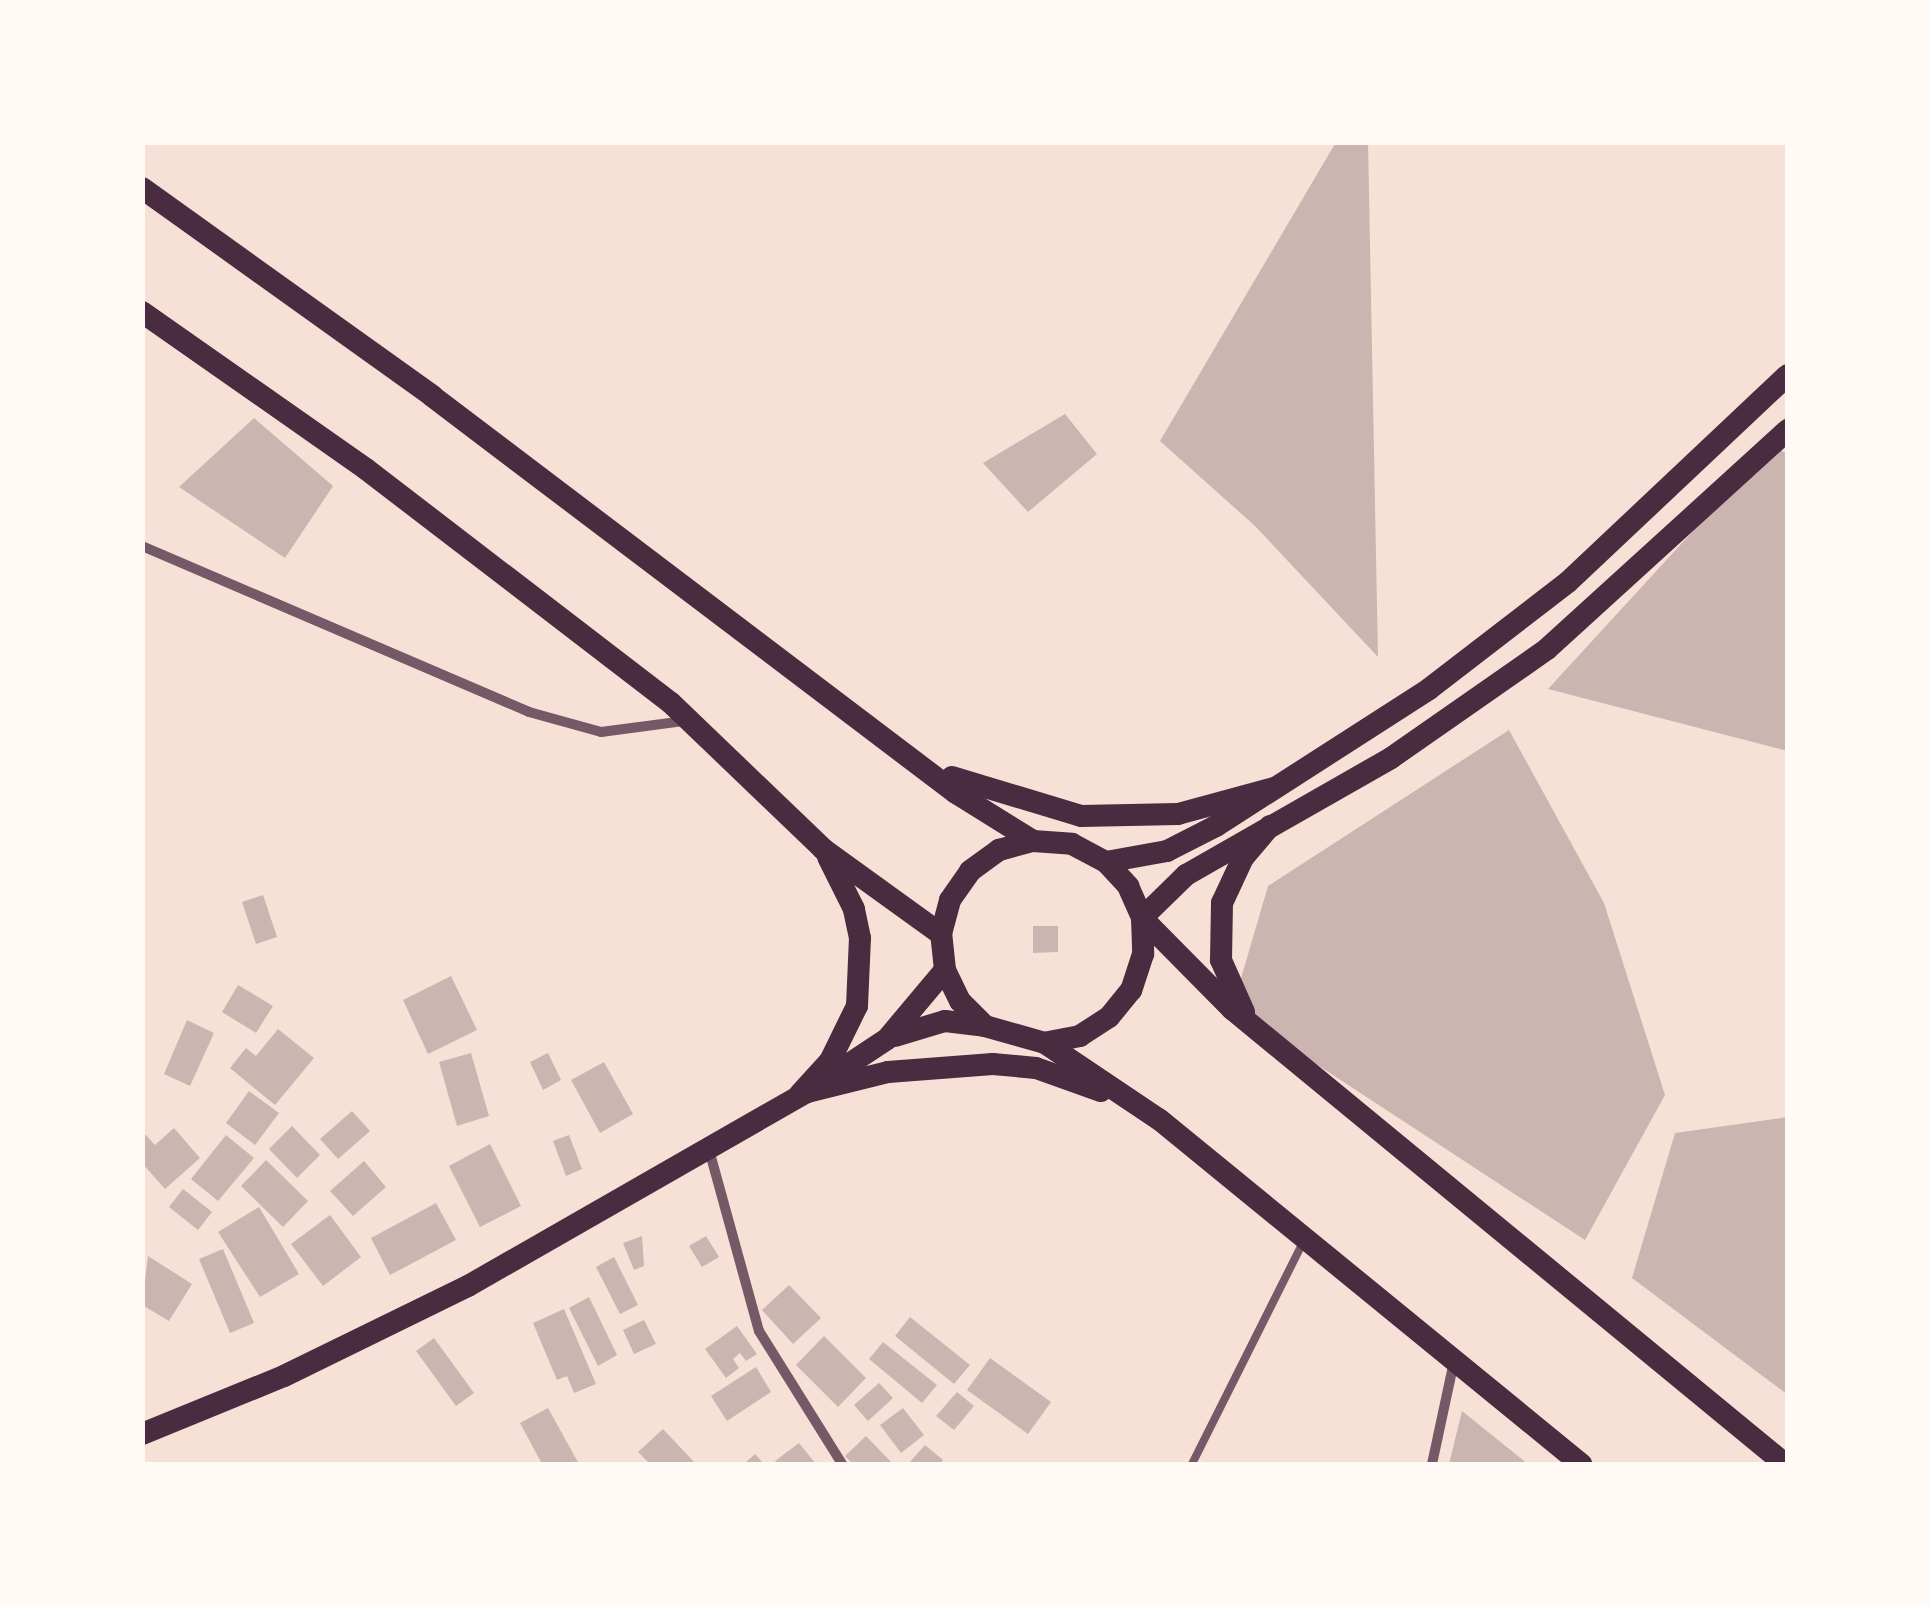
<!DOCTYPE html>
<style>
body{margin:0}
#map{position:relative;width:1930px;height:1607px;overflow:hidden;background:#f7e1d7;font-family:"Golos Text",sans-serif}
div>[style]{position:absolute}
.building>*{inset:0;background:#ccb4b1}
.service>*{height:8px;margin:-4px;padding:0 4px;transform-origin:4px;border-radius:4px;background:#755966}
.minor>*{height:10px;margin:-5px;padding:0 5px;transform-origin:5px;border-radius:5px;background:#755966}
.primary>*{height:22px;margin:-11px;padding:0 11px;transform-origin:11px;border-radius:11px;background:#4a2c40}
.trunk>*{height:22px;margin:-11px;padding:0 11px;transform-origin:11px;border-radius:11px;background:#4a2c40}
span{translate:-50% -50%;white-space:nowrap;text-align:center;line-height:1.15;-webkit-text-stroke:10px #fffaf5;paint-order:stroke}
.frame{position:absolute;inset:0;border:145px solid #fffaf5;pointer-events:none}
</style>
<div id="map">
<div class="building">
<div style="clip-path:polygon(1336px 142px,1368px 142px,1378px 657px,1255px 526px,1160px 441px)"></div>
<div style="clip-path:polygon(1065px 414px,1097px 454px,1028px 512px,983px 463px)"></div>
<div style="clip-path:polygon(254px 418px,333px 486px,285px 558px,179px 487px)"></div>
<div style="clip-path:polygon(1771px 446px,1788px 454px,1788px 751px,1548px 689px)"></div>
<div style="clip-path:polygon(1509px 730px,1604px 903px,1665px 1095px,1585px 1240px,1232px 1009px,1268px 886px)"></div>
<div style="clip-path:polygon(263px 895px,277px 937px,256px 944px,242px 902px)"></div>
<div style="clip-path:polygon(1033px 926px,1058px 926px,1058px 952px,1033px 953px)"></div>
<div style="clip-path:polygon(451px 976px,477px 1030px,428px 1054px,403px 1000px)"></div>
<div style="clip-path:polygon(238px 985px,273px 1006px,256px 1033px,222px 1012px)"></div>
<div style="clip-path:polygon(187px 1020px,214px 1033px,190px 1086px,164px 1074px)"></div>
<div style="clip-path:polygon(278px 1029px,314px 1058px,275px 1105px,230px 1068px,246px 1048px,256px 1056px)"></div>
<div style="clip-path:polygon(471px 1053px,489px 1116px,457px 1126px,439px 1062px)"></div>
<div style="clip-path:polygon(548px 1053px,561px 1080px,543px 1090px,530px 1062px)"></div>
<div style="clip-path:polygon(604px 1062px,633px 1114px,600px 1133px,571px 1080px)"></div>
<div style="clip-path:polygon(249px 1091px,279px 1113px,255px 1145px,226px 1123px)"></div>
<div style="clip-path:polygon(352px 1111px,370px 1131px,338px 1159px,320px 1139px)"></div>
<div style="clip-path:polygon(1788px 1117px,1788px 1395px,1632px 1278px,1675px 1133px)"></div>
<div style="clip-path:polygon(292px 1126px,320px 1155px,297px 1178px,269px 1149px)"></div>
<div style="clip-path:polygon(174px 1128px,200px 1158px,165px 1189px,142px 1163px,142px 1131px,155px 1145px)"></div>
<div style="clip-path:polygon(226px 1135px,254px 1158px,218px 1201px,191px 1179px)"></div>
<div style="clip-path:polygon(569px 1135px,582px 1169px,566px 1176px,553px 1141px)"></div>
<div style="clip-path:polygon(490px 1144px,521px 1206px,480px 1227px,449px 1166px)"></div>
<div style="clip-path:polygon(266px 1160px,308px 1201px,283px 1227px,241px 1186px)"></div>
<div style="clip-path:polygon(364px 1161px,386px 1187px,353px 1216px,330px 1191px)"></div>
<div style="clip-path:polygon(183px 1189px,212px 1212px,198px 1230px,169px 1207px)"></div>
<div style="clip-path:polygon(436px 1203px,456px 1240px,390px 1275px,371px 1238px)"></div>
<div style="clip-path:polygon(259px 1207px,299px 1274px,260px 1297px,218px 1232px)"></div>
<div style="clip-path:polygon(330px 1215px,361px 1257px,323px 1286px,291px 1244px)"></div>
<div style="clip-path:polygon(642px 1236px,644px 1266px,634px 1270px,623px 1243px)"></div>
<div style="clip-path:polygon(706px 1236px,719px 1257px,702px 1267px,689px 1246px)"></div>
<div style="clip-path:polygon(223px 1249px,254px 1323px,230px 1333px,199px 1259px)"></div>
<div style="clip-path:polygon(148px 1256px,192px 1284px,169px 1321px,142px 1305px)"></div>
<div style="clip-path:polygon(614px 1257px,638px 1305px,620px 1314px,596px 1267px)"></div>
<div style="clip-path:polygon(789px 1285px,821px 1318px,793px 1344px,762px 1310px)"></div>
<div style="clip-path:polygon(589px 1297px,617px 1355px,598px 1366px,569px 1308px)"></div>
<div style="clip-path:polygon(564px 1309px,596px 1384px,574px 1393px,567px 1376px,557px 1380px,533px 1323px)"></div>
<div style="clip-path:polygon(910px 1317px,970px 1365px,954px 1384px,895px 1336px)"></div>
<div style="clip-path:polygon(644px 1320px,656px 1344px,634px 1354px,623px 1330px)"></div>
<div style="clip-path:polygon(737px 1326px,757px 1354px,746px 1361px,740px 1353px,733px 1359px,739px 1368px,726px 1378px,705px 1349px)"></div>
<div style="clip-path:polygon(824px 1336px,866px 1378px,838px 1407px,796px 1365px)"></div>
<div style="clip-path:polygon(434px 1338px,474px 1393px,456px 1406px,416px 1351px)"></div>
<div style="clip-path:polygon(883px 1342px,937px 1385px,922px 1403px,869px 1359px)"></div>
<div style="clip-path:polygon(990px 1358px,1051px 1402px,1028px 1434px,967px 1390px)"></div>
<div style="clip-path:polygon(756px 1367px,771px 1392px,727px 1421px,711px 1396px)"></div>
<div style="clip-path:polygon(879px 1383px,893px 1398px,868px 1421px,854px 1405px)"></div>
<div style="clip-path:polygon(957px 1392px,974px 1406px,954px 1430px,936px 1416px)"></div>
<div style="clip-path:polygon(548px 1408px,579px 1464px,542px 1464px,520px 1423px)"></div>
<div style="clip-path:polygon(903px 1408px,924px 1435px,901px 1453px,880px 1425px)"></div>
<div style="clip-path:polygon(1462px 1411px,1528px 1464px,1449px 1464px)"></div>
<div style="clip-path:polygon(663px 1429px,696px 1464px,650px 1464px,638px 1452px)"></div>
<div style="clip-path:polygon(866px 1436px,893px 1464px,853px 1464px,845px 1456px)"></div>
<div style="clip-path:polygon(799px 1443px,816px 1464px,777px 1464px,775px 1461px)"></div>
<div style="clip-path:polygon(925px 1445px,943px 1460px,940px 1464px,909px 1463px)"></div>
<div style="clip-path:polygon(755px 1454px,764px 1464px,744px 1464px)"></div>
</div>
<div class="service">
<div style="left:1192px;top:1464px;width:250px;rotate:-63.4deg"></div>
</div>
<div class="minor">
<div style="left:142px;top:546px;width:421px;rotate:23.2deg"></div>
<div style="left:529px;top:712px;width:75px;rotate:15.5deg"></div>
<div style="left:601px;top:732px;width:85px;rotate:-7.5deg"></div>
<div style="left:708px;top:1146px;width:192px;rotate:74.6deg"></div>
<div style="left:759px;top:1331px;width:157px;rotate:58deg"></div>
<div style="left:1432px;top:1464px;width:105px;rotate:-77.9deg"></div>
</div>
<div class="primary">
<div style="left:1106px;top:862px;width:62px;rotate:-10.2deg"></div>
<div style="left:1167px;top:851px;width:55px;rotate:-27deg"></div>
<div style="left:1216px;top:826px;width:253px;rotate:-32.7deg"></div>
<div style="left:1429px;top:689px;width:175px;rotate:-37.6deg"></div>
<div style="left:1568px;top:582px;width:302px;rotate:-43.3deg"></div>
<div style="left:1142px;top:918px;width:62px;rotate:-44.3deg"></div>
<div style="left:1186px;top:875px;width:236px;rotate:-29.7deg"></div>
<div style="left:1391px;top:758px;width:190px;rotate:-34.9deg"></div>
<div style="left:1547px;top:649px;width:326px;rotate:-42.3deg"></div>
<div style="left:895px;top:1036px;width:52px;rotate:-16.7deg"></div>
<div style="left:945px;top:1021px;width:40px;rotate:7.1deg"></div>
<div style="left:142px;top:1434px;width:153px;rotate:-22.2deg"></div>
<div style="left:284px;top:1376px;width:205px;rotate:-26.1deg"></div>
<div style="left:468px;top:1286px;width:391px;rotate:-29.8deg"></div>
<div style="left:807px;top:1092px;width:96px;rotate:-33.5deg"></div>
<div style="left:887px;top:1039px;width:90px;rotate:-50deg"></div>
</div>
<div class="trunk">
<div style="left:142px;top:188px;width:357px;rotate:35.6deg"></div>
<div style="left:432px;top:396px;width:657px;rotate:37.15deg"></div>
<div style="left:956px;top:793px;width:91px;rotate:31.9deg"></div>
<div style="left:1033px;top:841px;width:39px;rotate:4deg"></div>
<div style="left:1072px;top:844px;width:38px;rotate:28deg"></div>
<div style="left:1106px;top:862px;width:33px;rotate:47deg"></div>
<div style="left:1128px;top:886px;width:35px;rotate:66deg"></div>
<div style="left:1142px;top:918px;width:36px;rotate:88deg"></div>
<div style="left:1143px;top:954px;width:38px;rotate:108deg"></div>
<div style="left:1131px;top:990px;width:35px;rotate:129deg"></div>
<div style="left:1109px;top:1017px;width:35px;rotate:147deg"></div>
<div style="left:1080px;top:1036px;width:36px;rotate:169deg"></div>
<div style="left:1045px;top:1043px;width:62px;rotate:-164.2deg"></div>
<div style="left:985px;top:1026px;width:35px;rotate:-135deg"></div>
<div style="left:960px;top:1001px;width:34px;rotate:-116deg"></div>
<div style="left:945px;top:970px;width:36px;rotate:-96deg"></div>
<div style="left:941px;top:934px;width:35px;rotate:-75deg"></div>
<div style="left:950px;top:900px;width:35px;rotate:-55deg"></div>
<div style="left:970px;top:871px;width:36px;rotate:-36deg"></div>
<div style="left:999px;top:850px;width:35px;rotate:-15deg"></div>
<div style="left:142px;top:312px;width:274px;rotate:35deg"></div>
<div style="left:366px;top:469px;width:384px;rotate:37.5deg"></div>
<div style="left:671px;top:703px;width:211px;rotate:43.8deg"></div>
<div style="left:823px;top:849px;width:145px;rotate:35.8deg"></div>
<div style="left:952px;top:777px;width:135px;rotate:16.8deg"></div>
<div style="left:1081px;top:816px;width:97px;rotate:-1.2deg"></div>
<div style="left:1178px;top:814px;width:99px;rotate:-15.2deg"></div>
<div style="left:1142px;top:918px;width:128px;rotate:45.3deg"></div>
<div style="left:1232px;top:1009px;width:716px;rotate:39.45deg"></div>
<div style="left:1244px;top:1012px;width:57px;rotate:-113.9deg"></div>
<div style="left:1221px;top:960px;width:57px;rotate:-89deg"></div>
<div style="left:1222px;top:903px;width:50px;rotate:-65deg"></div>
<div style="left:1243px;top:858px;width:42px;rotate:-49.8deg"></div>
<div style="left:1045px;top:1043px;width:138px;rotate:33.8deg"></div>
<div style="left:1160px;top:1120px;width:544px;rotate:39.25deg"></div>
<div style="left:807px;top:1092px;width:83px;rotate:-13.9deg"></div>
<div style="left:888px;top:1072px;width:105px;rotate:-4.4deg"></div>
<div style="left:993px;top:1064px;width:43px;rotate:5.3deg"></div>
<div style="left:1036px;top:1068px;width:69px;rotate:19.5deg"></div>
<div style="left:800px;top:1094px;width:45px;rotate:-47.7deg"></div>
<div style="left:830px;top:1061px;width:61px;rotate:-63.9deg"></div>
<div style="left:857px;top:1006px;width:68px;rotate:-87.5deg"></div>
<div style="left:860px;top:938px;width:30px;rotate:-102deg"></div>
<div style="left:854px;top:909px;width:58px;rotate:-116.6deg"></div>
</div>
<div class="frame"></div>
</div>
